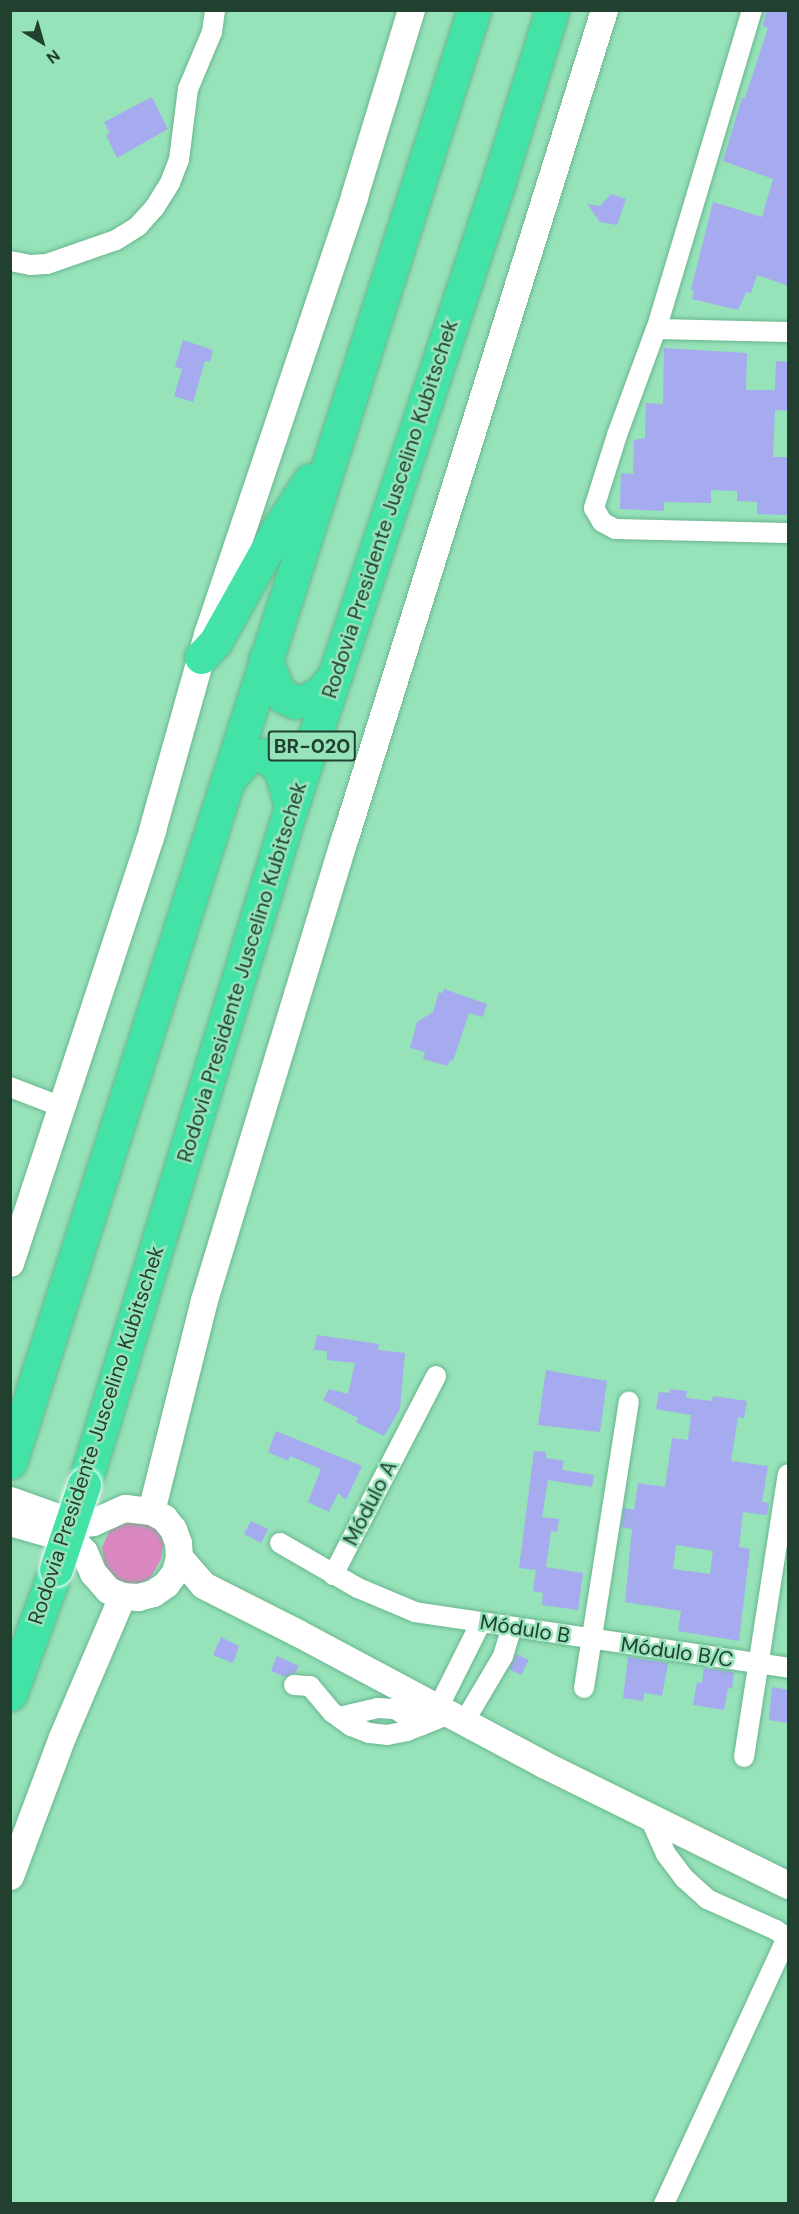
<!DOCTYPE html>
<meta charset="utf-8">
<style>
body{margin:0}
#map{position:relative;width:799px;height:2214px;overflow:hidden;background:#96e2b9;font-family:"DM Sans",sans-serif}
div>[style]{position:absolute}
.green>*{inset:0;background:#db88c1}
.building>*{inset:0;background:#a5abee}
.roads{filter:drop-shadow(0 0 2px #6ab58d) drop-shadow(0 0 2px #6ab58d)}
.minor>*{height:20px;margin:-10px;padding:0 10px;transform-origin:10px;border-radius:10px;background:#fff}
.secondary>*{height:27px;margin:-13.5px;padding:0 13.5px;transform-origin:13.5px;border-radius:13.5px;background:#fff}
.trunk>*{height:33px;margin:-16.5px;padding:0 16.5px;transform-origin:16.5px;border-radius:16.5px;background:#43e3a8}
.bridges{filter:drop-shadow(0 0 2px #fff) drop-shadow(0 0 2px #fff)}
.trunk-bridge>*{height:33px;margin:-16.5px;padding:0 16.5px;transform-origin:16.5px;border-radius:16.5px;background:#43e3a8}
span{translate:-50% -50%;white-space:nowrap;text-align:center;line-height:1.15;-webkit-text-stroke:5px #96e2b9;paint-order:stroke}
.shield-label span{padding:2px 4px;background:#96e2b9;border:2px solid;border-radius:4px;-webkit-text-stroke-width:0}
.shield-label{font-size:20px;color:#214030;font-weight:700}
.street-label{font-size:21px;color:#214030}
.frame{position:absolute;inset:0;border:12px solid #214030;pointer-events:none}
.north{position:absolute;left:12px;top:12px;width:60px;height:60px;-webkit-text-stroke:4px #96e2b9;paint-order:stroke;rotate:143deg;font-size:16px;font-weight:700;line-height:24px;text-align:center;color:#214030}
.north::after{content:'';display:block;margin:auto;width:21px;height:27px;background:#214030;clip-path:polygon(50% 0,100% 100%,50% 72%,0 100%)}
</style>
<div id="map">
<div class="green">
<div style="clip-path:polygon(124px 1517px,151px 1518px,164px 1540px,161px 1559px,151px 1577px,137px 1587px,121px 1589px,106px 1575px,102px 1547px,111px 1528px)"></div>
</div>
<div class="building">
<div style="clip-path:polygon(767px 10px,789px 10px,789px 286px,757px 275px,751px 293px,746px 292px,738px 310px,692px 299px,694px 291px,691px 290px,713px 202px,762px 217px,773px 179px,723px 161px,742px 98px,745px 98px,768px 28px,763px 26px)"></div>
<div style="clip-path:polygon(152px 97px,168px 129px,117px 158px,106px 135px,110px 133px,104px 122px)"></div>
<div style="clip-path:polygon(611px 194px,626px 199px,617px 225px,600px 222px,587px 204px,600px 206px)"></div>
<div style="clip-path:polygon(183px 340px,213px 350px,210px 362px,205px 361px,193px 402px,174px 396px,182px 369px,175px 367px)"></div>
<div style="clip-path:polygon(664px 348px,747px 353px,746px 390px,775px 390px,776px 361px,789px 362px,789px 411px,775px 410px,773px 457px,789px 457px,789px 515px,757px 514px,757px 502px,737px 501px,737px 491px,711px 490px,711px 503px,664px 502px,664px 511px,620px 509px,621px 473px,633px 474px,634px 440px,645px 438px,646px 403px,663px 404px)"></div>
<div style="clip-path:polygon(444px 989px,487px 1004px,483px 1017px,469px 1013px,453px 1061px,450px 1060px,448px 1066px,423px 1059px,425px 1052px,410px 1048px,417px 1022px,433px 1012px,439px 992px,443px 993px)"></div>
<div style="clip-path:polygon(317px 1335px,379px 1344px,378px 1350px,405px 1353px,400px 1409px,384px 1436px,356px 1422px,358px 1418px,323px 1400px,329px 1389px,348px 1394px,355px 1363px,327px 1360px,327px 1351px,314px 1350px)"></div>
<div style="clip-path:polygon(546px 1370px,607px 1381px,600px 1432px,538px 1425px)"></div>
<div style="clip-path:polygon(evenodd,670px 1389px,687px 1391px,686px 1398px,712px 1401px,713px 1396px,747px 1401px,744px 1418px,738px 1417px,731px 1461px,768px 1466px,762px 1502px,769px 1503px,767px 1515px,743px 1512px,739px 1547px,750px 1549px,739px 1641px,678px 1631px,681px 1611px,625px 1602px,632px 1529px,621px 1527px,624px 1508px,634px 1510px,638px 1483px,665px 1487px,672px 1438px,688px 1440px,691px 1415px,656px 1409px,659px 1392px,670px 1393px,670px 1389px,676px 1545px,713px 1551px,710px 1574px,673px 1569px,676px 1545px)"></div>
<div style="clip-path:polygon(276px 1431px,362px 1466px,346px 1500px,338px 1493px,329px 1512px,308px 1502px,321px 1469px,290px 1456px,288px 1461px,268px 1452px)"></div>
<div style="clip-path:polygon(534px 1451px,546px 1452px,546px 1458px,564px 1461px,562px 1470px,594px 1475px,592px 1487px,548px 1480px,542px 1517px,559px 1519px,557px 1532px,551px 1531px,546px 1567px,583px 1573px,578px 1610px,542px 1605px,543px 1593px,533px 1591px,536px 1570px,519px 1568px)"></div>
<div style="clip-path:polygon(251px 1521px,268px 1529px,261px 1543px,244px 1534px)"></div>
<div style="clip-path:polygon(221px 1637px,239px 1646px,233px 1663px,213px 1655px)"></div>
<div style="clip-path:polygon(516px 1654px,529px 1660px,521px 1675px,509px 1669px)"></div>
<div style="clip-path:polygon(277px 1656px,299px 1666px,295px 1673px,285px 1677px,271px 1671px)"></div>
<div style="clip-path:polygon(628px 1657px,668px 1663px,662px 1696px,644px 1693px,643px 1701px,623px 1698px)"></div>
<div style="clip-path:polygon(704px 1668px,734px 1672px,732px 1689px,728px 1688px,724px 1710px,693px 1705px,697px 1682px,702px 1683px)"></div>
<div style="clip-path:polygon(772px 1687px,789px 1690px,789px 1723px,769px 1720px)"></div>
</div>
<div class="roads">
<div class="minor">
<div style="left:752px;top:10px;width:333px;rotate:106.7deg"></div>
<div style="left:656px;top:329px;width:113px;rotate:110.2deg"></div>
<div style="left:617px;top:435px;width:77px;rotate:107.5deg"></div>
<div style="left:594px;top:508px;width:16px;rotate:60deg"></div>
<div style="left:602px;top:522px;width:15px;rotate:28deg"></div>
<div style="left:615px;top:529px;width:173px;rotate:1.3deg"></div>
<div style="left:10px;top:261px;width:21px;rotate:11deg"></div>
<div style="left:31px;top:265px;width:16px;rotate:-4deg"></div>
<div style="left:47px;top:264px;width:73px;rotate:-19.2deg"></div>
<div style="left:116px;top:240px;width:26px;rotate:-32deg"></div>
<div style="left:138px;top:226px;width:25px;rotate:-48deg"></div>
<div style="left:155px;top:207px;width:28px;rotate:-58deg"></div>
<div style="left:170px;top:183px;width:25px;rotate:-69deg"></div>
<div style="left:179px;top:160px;width:72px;rotate:-82.8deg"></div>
<div style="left:188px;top:89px;width:62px;rotate:-67.2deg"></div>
<div style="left:212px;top:32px;width:22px;rotate:-82deg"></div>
<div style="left:656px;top:329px;width:132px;rotate:1.3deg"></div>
<div style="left:10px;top:1087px;width:56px;rotate:21deg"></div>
<div style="left:280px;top:1543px;width:90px;rotate:30deg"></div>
<div style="left:358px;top:1588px;width:62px;rotate:22.8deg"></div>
<div style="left:415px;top:1612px;width:377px;rotate:8.5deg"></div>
<div style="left:333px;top:1575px;width:224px;rotate:-62.6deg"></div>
<div style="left:294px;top:1685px;width:16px;rotate:4deg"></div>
<div style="left:310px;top:1686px;width:35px;rotate:50deg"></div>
<div style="left:333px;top:1713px;width:22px;rotate:36deg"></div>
<div style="left:351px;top:1726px;width:19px;rotate:21deg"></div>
<div style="left:369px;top:1733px;width:18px;rotate:6deg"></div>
<div style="left:387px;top:1735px;width:20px;rotate:-11deg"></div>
<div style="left:407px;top:1731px;width:46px;rotate:-21.6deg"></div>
<div style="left:584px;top:1688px;width:290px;rotate:-81.1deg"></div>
<div style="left:438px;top:1708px;width:96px;rotate:-63.4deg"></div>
<div style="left:339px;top:1717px;width:39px;rotate:-13deg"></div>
<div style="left:377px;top:1708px;width:18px;rotate:3deg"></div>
<div style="left:395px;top:1709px;width:31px;rotate:32deg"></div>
<div style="left:464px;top:1722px;width:77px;rotate:-59.4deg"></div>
<div style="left:503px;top:1656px;width:30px;rotate:-73deg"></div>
<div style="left:744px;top:1757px;width:286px;rotate:-81.2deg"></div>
<div style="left:649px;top:1816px;width:42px;rotate:65.9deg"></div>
<div style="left:666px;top:1854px;width:30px;rotate:53deg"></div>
<div style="left:684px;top:1878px;width:31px;rotate:42deg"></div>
<div style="left:707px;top:1899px;width:76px;rotate:24.2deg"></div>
<div style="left:776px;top:1930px;width:9px;rotate:36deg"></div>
<div style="left:783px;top:1935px;width:7px;rotate:74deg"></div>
<div style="left:785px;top:1942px;width:289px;rotate:114.8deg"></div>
</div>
<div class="secondary">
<div style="left:10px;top:1263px;width:456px;rotate:-71.8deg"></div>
<div style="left:152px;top:830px;width:204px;rotate:-74.3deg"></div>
<div style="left:207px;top:634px;width:462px;rotate:-71.4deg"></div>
<div style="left:354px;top:196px;width:195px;rotate:-73deg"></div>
<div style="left:10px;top:1500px;width:71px;rotate:19.7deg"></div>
<div style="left:77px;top:1524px;width:16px;rotate:-7deg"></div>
<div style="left:93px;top:1522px;width:35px;rotate:-24deg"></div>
<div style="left:125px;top:1508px;width:26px;rotate:7deg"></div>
<div style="left:151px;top:1511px;width:15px;rotate:28deg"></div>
<div style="left:164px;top:1518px;width:14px;rotate:51deg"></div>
<div style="left:173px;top:1529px;width:15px;rotate:70deg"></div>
<div style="left:178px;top:1543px;width:14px;rotate:86deg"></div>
<div style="left:179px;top:1557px;width:16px;rotate:105deg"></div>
<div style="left:175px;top:1572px;width:15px;rotate:127deg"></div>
<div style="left:166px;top:1584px;width:16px;rotate:145deg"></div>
<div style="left:153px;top:1593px;width:16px;rotate:165deg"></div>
<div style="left:138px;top:1597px;width:16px;rotate:-176deg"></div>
<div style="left:122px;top:1596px;width:15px;rotate:-157deg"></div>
<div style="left:108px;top:1590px;width:23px;rotate:-131deg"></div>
<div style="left:93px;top:1573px;width:23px;rotate:-113deg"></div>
<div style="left:84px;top:1552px;width:16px;rotate:-133deg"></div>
<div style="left:73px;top:1540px;width:66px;rotate:-164.1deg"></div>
<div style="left:151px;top:1511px;width:218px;rotate:-75.9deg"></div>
<div style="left:204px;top:1300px;width:484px;rotate:-73.1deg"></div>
<div style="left:345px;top:837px;width:867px;rotate:-72.61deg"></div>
<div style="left:179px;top:1557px;width:37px;rotate:49deg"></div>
<div style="left:203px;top:1585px;width:106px;rotate:26.8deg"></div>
<div style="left:298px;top:1633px;width:278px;rotate:28.1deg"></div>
<div style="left:543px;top:1764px;width:273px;rotate:26.3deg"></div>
<div style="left:10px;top:1876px;width:148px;rotate:-69.5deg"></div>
<div style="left:62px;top:1737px;width:153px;rotate:-66.9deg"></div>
</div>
<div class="trunk">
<div style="left:201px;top:657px;width:21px;rotate:-47deg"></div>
<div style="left:215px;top:642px;width:131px;rotate:-60.7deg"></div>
<div style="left:279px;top:528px;width:57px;rotate:-57.1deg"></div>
<div style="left:265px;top:659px;width:31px;rotate:68deg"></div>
<div style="left:277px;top:688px;width:11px;rotate:52deg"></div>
<div style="left:284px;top:697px;width:12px;rotate:24deg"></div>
<div style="left:295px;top:702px;width:13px;rotate:-9deg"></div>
<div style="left:308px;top:700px;width:15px;rotate:-32deg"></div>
<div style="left:321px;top:692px;width:23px;rotate:-50deg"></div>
<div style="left:227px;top:781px;width:28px;rotate:-49deg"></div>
<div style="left:245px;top:760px;width:9px;rotate:-32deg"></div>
<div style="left:253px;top:755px;width:10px"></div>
<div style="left:263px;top:755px;width:17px;rotate:36deg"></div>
<div style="left:277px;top:765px;width:9px;rotate:58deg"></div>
<div style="left:282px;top:773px;width:35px;rotate:75deg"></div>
<div style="left:10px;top:1462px;width:1524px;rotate:-72.28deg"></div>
<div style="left:84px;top:1485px;width:709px;rotate:-73.02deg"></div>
<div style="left:291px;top:807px;width:653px;rotate:-71.62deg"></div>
<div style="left:497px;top:187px;width:185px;rotate:-72.7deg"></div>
<div style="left:10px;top:1694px;width:133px;rotate:-69.8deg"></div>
</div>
</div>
<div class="bridges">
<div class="trunk-bridge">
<div style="left:56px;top:1569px;width:89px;rotate:-71.6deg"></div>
</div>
</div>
<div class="shield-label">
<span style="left:312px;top:746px">BR-020</span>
</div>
<div class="street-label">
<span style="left:390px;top:509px;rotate:-72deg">Rodovia Presidente Juscelino Kubitschek</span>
<span style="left:242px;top:972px;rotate:-73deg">Rodovia Presidente Juscelino Kubitschek</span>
<span style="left:96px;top:1435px;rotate:-72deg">Rodovia Presidente Juscelino Kubitschek</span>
<span style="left:370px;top:1503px;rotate:-63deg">Módulo A</span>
<span style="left:525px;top:1629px;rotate:9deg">Módulo B</span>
<span style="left:677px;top:1652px;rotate:8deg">Módulo B/C</span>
</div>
<div class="frame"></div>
<div class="north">N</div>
</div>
